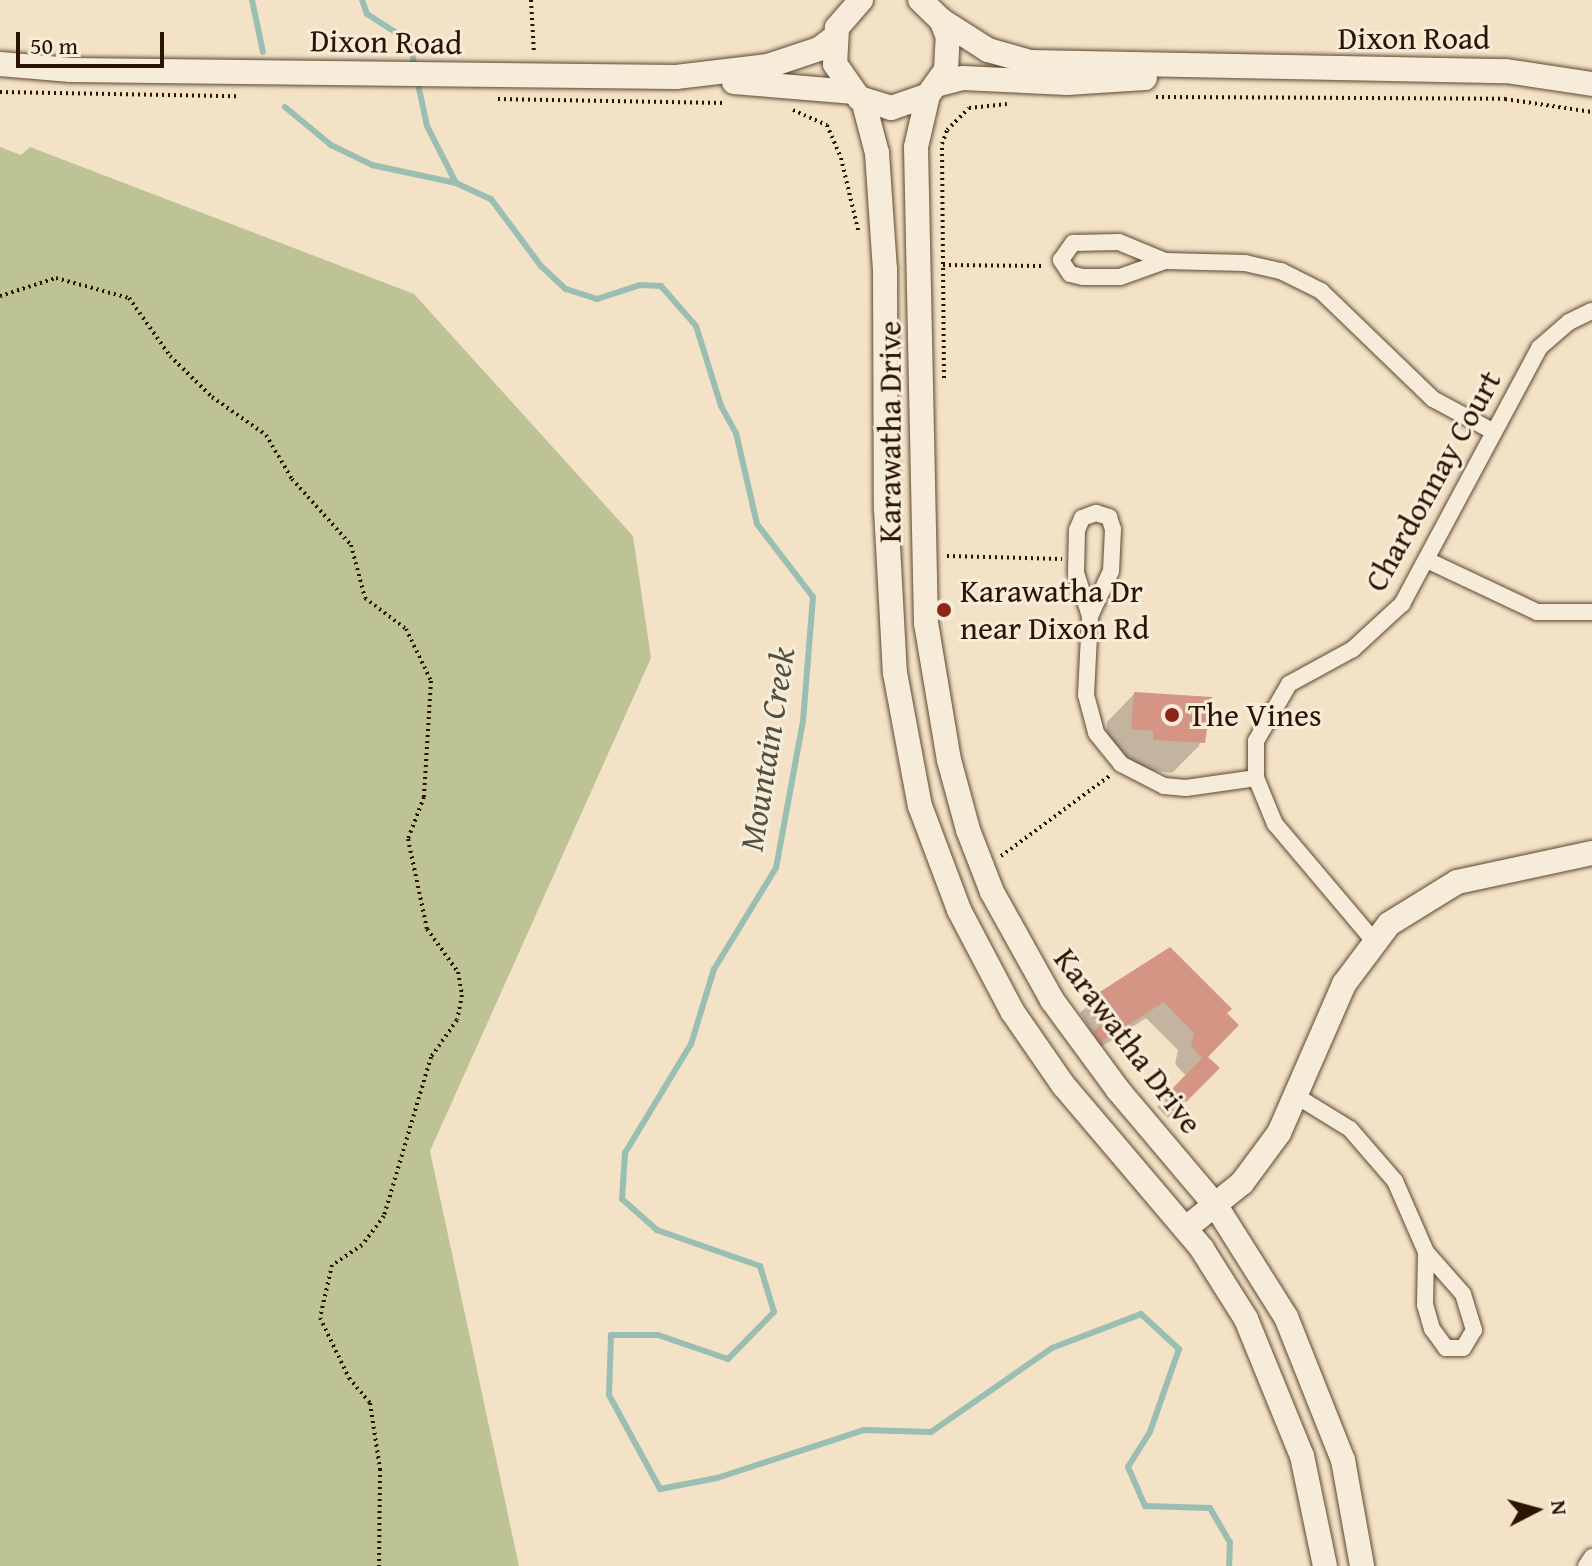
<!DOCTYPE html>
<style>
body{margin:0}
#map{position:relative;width:1592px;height:1566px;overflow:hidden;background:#f3e2c6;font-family:"Gentium Book Plus",serif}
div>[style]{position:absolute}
.green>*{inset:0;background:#bdc394}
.shadow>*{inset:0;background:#0003}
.stream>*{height:6px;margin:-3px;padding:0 3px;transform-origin:3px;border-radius:3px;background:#9bbeb3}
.building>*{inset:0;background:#d59584}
.path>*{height:4px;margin-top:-2px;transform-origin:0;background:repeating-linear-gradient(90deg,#2b1400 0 2px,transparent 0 6px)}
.roads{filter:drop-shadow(0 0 2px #5d4832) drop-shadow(0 0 2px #5d4832)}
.street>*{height:16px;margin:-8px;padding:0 8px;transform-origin:8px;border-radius:8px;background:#f7ecda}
.secondary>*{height:24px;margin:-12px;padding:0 12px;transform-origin:12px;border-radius:12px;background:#f7ecda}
.dots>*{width:22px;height:22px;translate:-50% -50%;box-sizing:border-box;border:4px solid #f7ecda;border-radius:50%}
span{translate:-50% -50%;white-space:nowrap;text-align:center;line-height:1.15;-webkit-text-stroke:6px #f7ecda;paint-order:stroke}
.street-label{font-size:32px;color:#2b1400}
.poi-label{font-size:32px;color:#2b1400}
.left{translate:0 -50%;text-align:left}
.water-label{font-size:34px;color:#52503f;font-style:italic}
.north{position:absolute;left:1496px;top:1470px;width:80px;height:80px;-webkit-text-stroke:6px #f7ecda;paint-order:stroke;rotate:84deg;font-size:22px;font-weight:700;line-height:32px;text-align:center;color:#2b1400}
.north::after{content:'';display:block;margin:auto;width:28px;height:36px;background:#2b1400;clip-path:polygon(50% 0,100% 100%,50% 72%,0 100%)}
.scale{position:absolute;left:16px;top:32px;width:148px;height:36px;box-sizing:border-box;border:4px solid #2b1400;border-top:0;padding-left:10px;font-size:24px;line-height:28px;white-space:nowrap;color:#2b1400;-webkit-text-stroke:6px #f7ecda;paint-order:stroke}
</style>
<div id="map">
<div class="green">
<div style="clip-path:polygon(0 147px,21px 155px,30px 147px,414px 294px,633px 536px,651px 658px,430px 1151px,519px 1566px,0 1566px)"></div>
</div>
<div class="shadow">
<div style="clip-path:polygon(1134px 694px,1210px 699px,1199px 746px,1172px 773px,1126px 767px,1127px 758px,1105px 756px,1107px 722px)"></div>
<div style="clip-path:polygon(1169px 950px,1205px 1057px,1217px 1068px,1168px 1118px,1157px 1107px,1187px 1077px,1175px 1064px,1178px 1050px,1146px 1018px,1084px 1058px,1080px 1052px,1095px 1037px,1080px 1013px,1097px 996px)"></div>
</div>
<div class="stream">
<div style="left:252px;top:0;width:53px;rotate:78.1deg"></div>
<div style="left:362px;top:0;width:15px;rotate:70deg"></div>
<div style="left:367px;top:14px;width:50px;rotate:32.7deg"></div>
<div style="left:409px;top:41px;width:28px;rotate:77deg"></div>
<div style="left:417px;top:79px;width:48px;rotate:78deg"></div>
<div style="left:427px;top:126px;width:64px;rotate:63deg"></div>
<div style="left:285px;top:107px;width:60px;rotate:39.6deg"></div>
<div style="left:331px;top:145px;width:46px;rotate:26deg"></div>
<div style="left:372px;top:165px;width:86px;rotate:12.1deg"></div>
<div style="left:456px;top:183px;width:38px;rotate:25deg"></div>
<div style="left:491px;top:199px;width:84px;rotate:53.3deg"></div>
<div style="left:541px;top:266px;width:34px;rotate:43deg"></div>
<div style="left:566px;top:289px;width:33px;rotate:18deg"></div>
<div style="left:597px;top:299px;width:45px;rotate:-18deg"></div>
<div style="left:640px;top:285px;width:21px;rotate:3deg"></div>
<div style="left:661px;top:286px;width:53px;rotate:48.8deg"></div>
<div style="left:696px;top:326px;width:84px;rotate:72.6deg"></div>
<div style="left:721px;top:406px;width:31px;rotate:61deg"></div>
<div style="left:736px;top:433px;width:93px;rotate:77deg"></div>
<div style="left:757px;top:524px;width:92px;rotate:52.5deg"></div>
<div style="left:813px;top:597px;width:124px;rotate:94.6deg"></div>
<div style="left:803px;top:721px;width:149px;rotate:100.4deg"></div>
<div style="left:776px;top:868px;width:119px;rotate:121.5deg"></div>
<div style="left:714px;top:969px;width:78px;rotate:107deg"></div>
<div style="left:691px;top:1044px;width:127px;rotate:121.2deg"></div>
<div style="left:625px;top:1153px;width:46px;rotate:93.7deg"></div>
<div style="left:622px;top:1199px;width:47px;rotate:41.5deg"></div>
<div style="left:657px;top:1230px;width:109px;rotate:19.3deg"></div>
<div style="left:760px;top:1266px;width:48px;rotate:73.1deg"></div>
<div style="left:774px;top:1312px;width:66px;rotate:134.4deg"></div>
<div style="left:728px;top:1359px;width:74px;rotate:-161.1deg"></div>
<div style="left:658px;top:1335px;width:47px;rotate:180deg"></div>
<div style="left:611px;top:1335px;width:60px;rotate:91.9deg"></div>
<div style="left:609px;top:1395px;width:107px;rotate:61.5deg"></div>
<div style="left:660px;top:1489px;width:58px;rotate:-10.9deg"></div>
<div style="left:717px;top:1478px;width:155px;rotate:-18.1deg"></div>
<div style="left:864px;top:1430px;width:67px;rotate:1.7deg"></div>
<div style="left:931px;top:1432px;width:147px;rotate:-34.8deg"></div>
<div style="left:1052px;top:1348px;width:95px;rotate:-20.9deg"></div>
<div style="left:1141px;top:1314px;width:52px;rotate:42.6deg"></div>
<div style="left:1179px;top:1349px;width:88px;rotate:109.3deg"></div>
<div style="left:1150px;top:1432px;width:41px;rotate:122.2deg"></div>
<div style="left:1128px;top:1467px;width:43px;rotate:66.4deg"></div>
<div style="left:1145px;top:1506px;width:65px;rotate:1.8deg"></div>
<div style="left:1210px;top:1508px;width:39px;rotate:60deg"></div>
<div style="left:1230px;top:1542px;width:24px;rotate:92deg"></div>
</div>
<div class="building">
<div style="clip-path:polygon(1134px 692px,1212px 697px,1205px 743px,1153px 740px,1153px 731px,1131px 729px)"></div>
<div style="clip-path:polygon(1170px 947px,1232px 1009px,1227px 1013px,1239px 1025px,1208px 1057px,1220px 1068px,1186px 1102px,1172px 1089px,1202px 1058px,1191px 1046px,1194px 1033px,1164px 1002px,1101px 1042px,1094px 1031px,1111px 1018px,1095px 995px)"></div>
</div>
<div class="path">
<div style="left:531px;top:0;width:53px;rotate:86.8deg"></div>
<div style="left:0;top:92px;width:237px;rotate:1deg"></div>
<div style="left:1156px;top:97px;width:349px;rotate:0.3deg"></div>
<div style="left:1505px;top:99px;width:88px;rotate:8.5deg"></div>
<div style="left:498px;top:99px;width:227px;rotate:1deg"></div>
<div style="left:793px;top:110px;width:37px;rotate:24deg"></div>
<div style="left:827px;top:125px;width:36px;rotate:67deg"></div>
<div style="left:841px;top:158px;width:78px;rotate:76.7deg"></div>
<div style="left:943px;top:265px;width:101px;rotate:0.6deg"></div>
<div style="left:0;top:296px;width:59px;rotate:-17.8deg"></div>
<div style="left:56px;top:278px;width:76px;rotate:15.3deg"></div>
<div style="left:129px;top:298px;width:71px;rotate:54.7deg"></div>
<div style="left:170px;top:356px;width:59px;rotate:44.3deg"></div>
<div style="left:212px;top:397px;width:66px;rotate:35.1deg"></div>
<div style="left:266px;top:435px;width:51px;rotate:59.4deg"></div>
<div style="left:292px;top:479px;width:89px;rotate:48.2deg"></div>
<div style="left:351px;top:545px;width:55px;rotate:75.2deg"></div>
<div style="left:365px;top:598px;width:51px;rotate:37.1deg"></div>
<div style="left:406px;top:629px;width:58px;rotate:64.3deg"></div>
<div style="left:431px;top:681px;width:116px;rotate:93.5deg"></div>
<div style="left:424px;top:797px;width:45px;rotate:110.9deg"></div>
<div style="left:408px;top:839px;width:92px;rotate:78.1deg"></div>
<div style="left:427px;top:929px;width:53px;rotate:54.2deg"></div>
<div style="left:458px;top:972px;width:23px;rotate:80deg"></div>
<div style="left:462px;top:995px;width:25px;rotate:101deg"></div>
<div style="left:457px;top:1020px;width:45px;rotate:125.1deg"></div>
<div style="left:431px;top:1057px;width:166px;rotate:106.5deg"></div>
<div style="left:384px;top:1216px;width:36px;rotate:127deg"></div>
<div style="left:362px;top:1245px;width:36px;rotate:146deg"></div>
<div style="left:332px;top:1265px;width:54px;rotate:102.8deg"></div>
<div style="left:320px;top:1318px;width:67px;rotate:64.2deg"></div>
<div style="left:349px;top:1378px;width:33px;rotate:50deg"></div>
<div style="left:370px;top:1403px;width:67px;rotate:81.4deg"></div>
<div style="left:380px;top:1469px;width:97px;rotate:90.6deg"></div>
<div style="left:944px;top:378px;width:234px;rotate:-90.5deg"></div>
<div style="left:942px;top:144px;width:15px;rotate:-70deg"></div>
<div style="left:947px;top:130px;width:31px;rotate:-45deg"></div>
<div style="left:969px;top:108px;width:38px;rotate:-6deg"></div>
<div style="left:947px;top:556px;width:115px;rotate:1.5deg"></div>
<div style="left:1001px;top:856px;width:137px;rotate:-36.4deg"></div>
</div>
<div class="roads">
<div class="street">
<div style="left:1165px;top:261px;width:48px;rotate:160.4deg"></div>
<div style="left:1120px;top:277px;width:37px;rotate:180deg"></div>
<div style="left:1083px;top:277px;width:13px;rotate:-167deg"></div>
<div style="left:1070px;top:274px;width:17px;rotate:-123deg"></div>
<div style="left:1061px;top:260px;width:21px;rotate:-55deg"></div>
<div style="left:1073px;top:243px;width:46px;rotate:-1.2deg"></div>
<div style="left:1119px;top:242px;width:50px;rotate:22.4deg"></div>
<div style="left:1165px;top:261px;width:80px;rotate:1.4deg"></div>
<div style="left:1245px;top:263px;width:37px;rotate:13deg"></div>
<div style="left:1281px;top:271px;width:45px;rotate:26.6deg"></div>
<div style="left:1321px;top:291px;width:156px;rotate:44deg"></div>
<div style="left:1433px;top:399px;width:69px;rotate:28.4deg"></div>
<div style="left:1429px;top:561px;width:119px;rotate:25.3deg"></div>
<div style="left:1537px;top:612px;width:55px"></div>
<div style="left:1090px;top:616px;width:45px;rotate:-108deg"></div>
<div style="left:1076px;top:573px;width:43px;rotate:-88.7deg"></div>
<div style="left:1077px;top:530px;width:13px;rotate:-67deg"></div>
<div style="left:1082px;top:518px;width:15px;rotate:-20deg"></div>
<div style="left:1096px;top:513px;width:14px;rotate:17deg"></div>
<div style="left:1109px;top:517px;width:13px;rotate:72deg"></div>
<div style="left:1113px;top:529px;width:42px;rotate:92.7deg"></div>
<div style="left:1111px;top:571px;width:50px;rotate:115deg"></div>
<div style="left:1090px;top:616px;width:79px;rotate:92.9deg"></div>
<div style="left:1086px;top:695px;width:39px;rotate:75deg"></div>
<div style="left:1096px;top:733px;width:40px;rotate:51deg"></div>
<div style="left:1121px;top:764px;width:48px;rotate:27.1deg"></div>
<div style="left:1164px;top:786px;width:22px;rotate:5deg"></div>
<div style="left:1186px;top:788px;width:71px;rotate:-8.1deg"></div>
<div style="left:1374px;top:941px;width:153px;rotate:-130.2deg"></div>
<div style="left:1275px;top:824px;width:50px;rotate:-112.4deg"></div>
<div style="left:1256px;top:778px;width:37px;rotate:-90deg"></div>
<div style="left:1256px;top:741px;width:66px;rotate:-59.9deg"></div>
<div style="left:1289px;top:684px;width:73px;rotate:-28.7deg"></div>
<div style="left:1353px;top:649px;width:67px;rotate:-42.6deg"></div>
<div style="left:1402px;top:604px;width:290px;rotate:-61.8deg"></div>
<div style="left:1539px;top:348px;width:40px;rotate:-41deg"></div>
<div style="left:1569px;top:322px;width:25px;rotate:-26deg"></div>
<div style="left:1298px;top:1097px;width:61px;rotate:31.6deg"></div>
<div style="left:1350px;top:1129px;width:69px;rotate:49.1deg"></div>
<div style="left:1395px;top:1181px;width:77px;rotate:66.4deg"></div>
<div style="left:1426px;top:1252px;width:56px;rotate:48.6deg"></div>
<div style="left:1463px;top:1294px;width:38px;rotate:73deg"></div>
<div style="left:1474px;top:1330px;width:21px;rotate:121deg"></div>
<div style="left:1463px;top:1348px;width:17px;rotate:180deg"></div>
<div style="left:1446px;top:1348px;width:24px;rotate:-126deg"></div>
<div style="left:1432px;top:1329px;width:25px;rotate:-106deg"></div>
<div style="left:1425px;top:1305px;width:53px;rotate:-88.9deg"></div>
<div style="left:1586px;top:1566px;width:11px;rotate:-56deg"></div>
</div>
<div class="secondary">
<div style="left:861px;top:0;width:37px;rotate:131deg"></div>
<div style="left:837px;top:28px;width:36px;rotate:93deg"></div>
<div style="left:835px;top:64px;width:42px;rotate:54.8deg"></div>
<div style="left:859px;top:98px;width:34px;rotate:17deg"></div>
<div style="left:891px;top:108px;width:39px;rotate:-19deg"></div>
<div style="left:928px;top:95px;width:31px;rotate:-54deg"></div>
<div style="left:946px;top:70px;width:33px;rotate:-87deg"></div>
<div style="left:948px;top:37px;width:18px;rotate:-112deg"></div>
<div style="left:941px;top:20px;width:29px;rotate:-136deg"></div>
<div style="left:941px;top:20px;width:56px;rotate:32.6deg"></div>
<div style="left:988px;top:50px;width:44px;rotate:15.9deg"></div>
<div style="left:1030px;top:62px;width:476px;rotate:1.1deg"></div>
<div style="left:1506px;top:71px;width:87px;rotate:8.6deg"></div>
<div style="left:0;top:64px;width:71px;rotate:4.8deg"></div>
<div style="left:71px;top:70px;width:605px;rotate:0.66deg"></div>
<div style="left:676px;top:77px;width:93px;rotate:-6.8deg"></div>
<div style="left:768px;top:66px;width:54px;rotate:-18.4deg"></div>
<div style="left:819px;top:49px;width:21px;rotate:-37deg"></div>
<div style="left:734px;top:82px;width:118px;rotate:4.8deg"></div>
<div style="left:939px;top:84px;width:25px;rotate:-14deg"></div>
<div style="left:963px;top:78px;width:104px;rotate:2.8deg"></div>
<div style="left:1067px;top:83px;width:78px;rotate:-3.7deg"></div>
<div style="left:928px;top:95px;width:53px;rotate:103deg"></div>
<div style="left:916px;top:147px;width:476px;rotate:88.8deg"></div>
<div style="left:926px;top:623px;width:139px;rotate:80.5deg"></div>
<div style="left:949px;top:760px;width:73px;rotate:74.8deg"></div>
<div style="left:968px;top:830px;width:66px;rotate:68.8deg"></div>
<div style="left:992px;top:892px;width:124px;rotate:60.9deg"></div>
<div style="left:1052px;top:1000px;width:112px;rotate:53.7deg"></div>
<div style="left:1118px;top:1090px;width:152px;rotate:49.8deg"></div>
<div style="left:1216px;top:1206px;width:131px;rotate:57.8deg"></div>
<div style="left:1286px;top:1317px;width:154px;rotate:68.3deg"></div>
<div style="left:1343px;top:1460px;width:108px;rotate:79.8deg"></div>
<div style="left:863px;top:100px;width:55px;rotate:75.2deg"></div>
<div style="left:877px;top:153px;width:116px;rotate:86.1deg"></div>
<div style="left:885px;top:269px;width:240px;rotate:89.8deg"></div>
<div style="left:886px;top:509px;width:164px;rotate:86.9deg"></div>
<div style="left:895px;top:673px;width:135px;rotate:79.4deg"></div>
<div style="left:920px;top:806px;width:111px;rotate:69.4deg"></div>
<div style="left:959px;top:910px;width:114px;rotate:62.3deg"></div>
<div style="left:1012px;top:1011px;width:91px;rotate:55.3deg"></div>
<div style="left:1064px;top:1086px;width:214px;rotate:49.7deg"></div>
<div style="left:1202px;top:1249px;width:83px;rotate:57.8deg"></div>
<div style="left:1246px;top:1319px;width:148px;rotate:67.8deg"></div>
<div style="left:1302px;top:1456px;width:112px;rotate:78.2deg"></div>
<div style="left:1186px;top:1228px;width:72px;rotate:-38.8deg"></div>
<div style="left:1242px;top:1183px;width:62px;rotate:-53.5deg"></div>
<div style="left:1279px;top:1133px;width:163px;rotate:-66.4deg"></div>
<div style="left:1344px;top:984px;width:75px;rotate:-53.1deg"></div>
<div style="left:1389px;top:924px;width:80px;rotate:-31.7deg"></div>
<div style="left:1457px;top:882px;width:138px;rotate:-12.1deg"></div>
</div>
</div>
<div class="dots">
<div style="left:944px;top:610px;background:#8f2418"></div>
<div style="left:1172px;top:715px;background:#8f2418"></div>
</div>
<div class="street-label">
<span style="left:1414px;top:38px">Dixon Road</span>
<span style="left:386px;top:42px;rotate:1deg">Dixon Road</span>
<span style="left:890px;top:432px;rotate:-90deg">Karawatha Drive</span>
<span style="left:1433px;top:481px;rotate:-61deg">Chardonnay Court</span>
<span style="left:1128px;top:1041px;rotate:53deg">Karawatha Drive</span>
</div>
<div class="poi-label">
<span class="left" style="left:960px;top:610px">Karawatha Dr<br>near Dixon Rd</span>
<span class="left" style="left:1188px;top:715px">The Vines</span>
</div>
<div class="water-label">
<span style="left:766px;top:749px;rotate:-81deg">Mountain Creek</span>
</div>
<div class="north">N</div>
<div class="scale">50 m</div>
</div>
